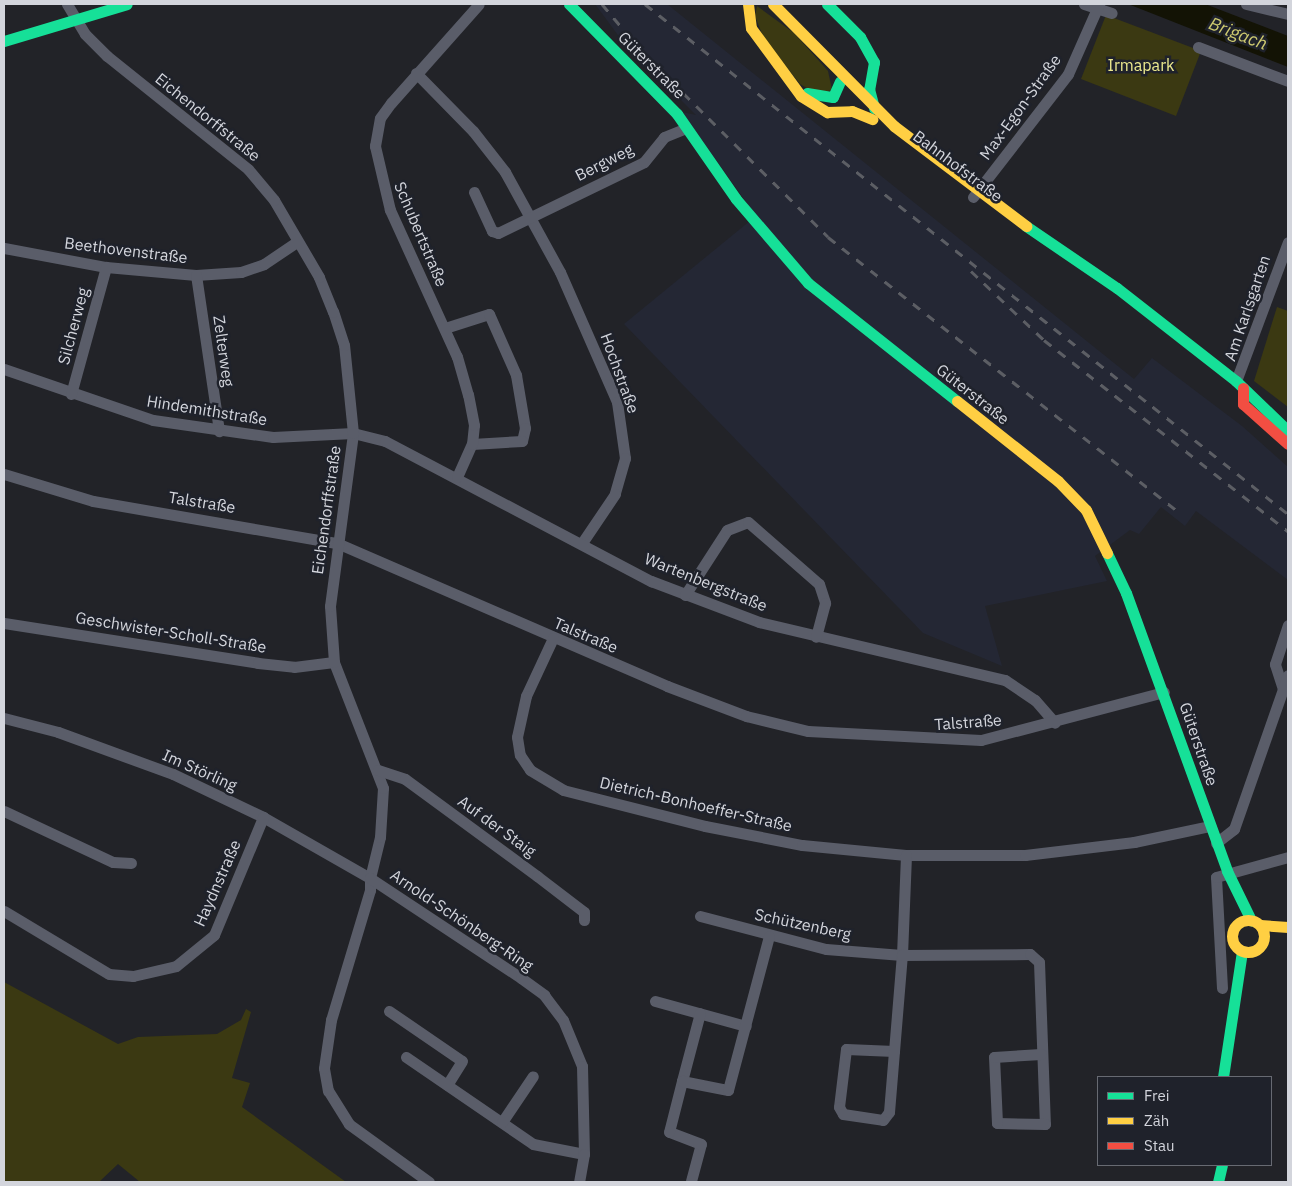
<!DOCTYPE html>
<meta charset="utf-8">
<style>
body{margin:0}
#map{position:relative;width:1292px;height:1186px;overflow:hidden;background:#222328;font-family:"IBM Plex Sans",sans-serif}
div>[style]{position:absolute}
.built>*{inset:0;background:#242734}
.green>*{inset:0;background:#3b3912}
.water>*{inset:0;background:#131305}
.street>*{height:11px;margin:-5.5px;padding:0 5.5px;transform-origin:5.5px;border-radius:5.5px;background:#5a5d69}
.fast>*{height:11px;margin:-5.5px;padding:0 5.5px;transform-origin:5.5px;border-radius:5.5px;background:#16e098}
.slow>*{height:11px;margin:-5.5px;padding:0 5.5px;transform-origin:5.5px;border-radius:5.5px;background:#ffcf43}
.slow>.ring{margin:-5.5px;padding:0;box-sizing:content-box;background:none;border:11px solid #ffcf43;border-radius:50%}
.jam>*{height:11px;margin:-5.5px;padding:0 5.5px;transform-origin:5.5px;border-radius:5.5px;background:#f24e42}
.rail>*{height:3px;margin-top:-1.5px;transform-origin:0;background:repeating-linear-gradient(90deg,#5c5e64 0 9px,transparent 0 18px)}
span{translate:-50% -50%;white-space:nowrap;text-align:center;line-height:1.15;-webkit-text-stroke:5px #1f222b;paint-order:stroke}
.street-label{font-size:16px;color:#d3d5dc}
.park-label{font-size:16px;color:#ece98e}
.water-label{font-size:18px;color:#ceca70;font-style:italic}
.frame{position:absolute;inset:0;border:5px solid #d3d5dc;pointer-events:none}
.legend{position:absolute;left:1097px;top:1076px;width:175px;height:90px;box-sizing:border-box;background:#1f222b;border:1px solid #676a72;margin:0;padding:6px 9px;list-style:none;font-size:15px;color:#d3d5dc}
.legend li{display:flex;align-items:center;gap:10px;height:25px}
.legend b{width:25px;border:1px solid #676a72}
</style>
<div id="map">
<div class="built">
<div style="clip-path:polygon(595px 4px,667px 4px,1134px 379px,1152px 358px,1242px 426px,1288px 467px,1288px 580px,1196px 511px,1185px 526px,1161px 507px,1139px 534px,1130px 530px,1095px 556px,1107px 581px,985px 606px,1002px 666px,923px 633px,624px 324px,756px 216px,682px 112px,696px 115px,623px 42px)"></div>
</div>
<div class="green">
<div style="clip-path:polygon(757px 6px,794px 33px,828px 71px,832px 90px,817px 94px,800px 84px,764px 39px,755px 16px)"></div>
<div style="clip-path:polygon(1106px 15px,1201px 51px,1176px 116px,1081px 79px)"></div>
<div style="clip-path:polygon(1277px 307px,1288px 311px,1288px 407px,1254px 381px)"></div>
<div style="clip-path:polygon(4px 982px,118px 1044px,138px 1037px,217px 1034px,241px 1020px,246px 1009px,251px 1012px,232px 1078px,250px 1083px,242px 1107px,346px 1182px,140px 1182px,118px 1164px,99px 1182px,4px 1182px)"></div>
</div>
<div class="water">
<div style="clip-path:polygon(1128px 4px,1205px 4px,1288px 36px,1288px 67px)"></div>
</div>
<div class="street">
<div style="left:1084px;top:4px;width:29px;rotate:18deg"></div>
<div style="left:1246px;top:4px;width:43px;rotate:13.4deg"></div>
<div style="left:1198px;top:47px;width:96px;rotate:20.7deg"></div>
<div style="left:416px;top:73px;width:81px;rotate:45.5deg"></div>
<div style="left:473px;top:131px;width:52px;rotate:52deg"></div>
<div style="left:505px;top:172px;width:114px;rotate:61.2deg"></div>
<div style="left:560px;top:272px;width:142px;rotate:66.3deg"></div>
<div style="left:617px;top:402px;width:57px;rotate:81.9deg"></div>
<div style="left:625px;top:458px;width:37px;rotate:106deg"></div>
<div style="left:615px;top:494px;width:59px;rotate:124deg"></div>
<div style="left:474px;top:192px;width:43px;rotate:65.2deg"></div>
<div style="left:492px;top:231px;width:6px;rotate:18deg"></div>
<div style="left:498px;top:233px;width:162px;rotate:-25.9deg"></div>
<div style="left:644px;top:162px;width:32px;rotate:-51deg"></div>
<div style="left:664px;top:137px;width:24px;rotate:-22deg"></div>
<div style="left:973px;top:197px;width:155px;rotate:-52.3deg"></div>
<div style="left:1068px;top:74px;width:77px;rotate:-66.1deg"></div>
<div style="left:4px;top:248px;width:104px;rotate:10.6deg"></div>
<div style="left:106px;top:267px;width:90px;rotate:5.1deg"></div>
<div style="left:196px;top:275px;width:45px;rotate:-3.8deg"></div>
<div style="left:241px;top:272px;width:24px;rotate:-19deg"></div>
<div style="left:264px;top:264px;width:40px;rotate:-34deg"></div>
<div style="left:196px;top:275px;width:158px;rotate:81.6deg"></div>
<div style="left:445px;top:328px;width:46px;rotate:-17.7deg"></div>
<div style="left:489px;top:314px;width:67px;rotate:66.1deg"></div>
<div style="left:516px;top:375px;width:54px;rotate:80.4deg"></div>
<div style="left:525px;top:428px;width:13px;rotate:103deg"></div>
<div style="left:522px;top:441px;width:50px;rotate:176.6deg"></div>
<div style="left:4px;top:369px;width:157px;rotate:18.9deg"></div>
<div style="left:153px;top:420px;width:121px;rotate:8.1deg"></div>
<div style="left:273px;top:437px;width:80px;rotate:-2.9deg"></div>
<div style="left:353px;top:433px;width:33px;rotate:14deg"></div>
<div style="left:385px;top:441px;width:301px;rotate:27.8deg"></div>
<div style="left:651px;top:581px;width:116px;rotate:20.8deg"></div>
<div style="left:759px;top:622px;width:253px;rotate:13.3deg"></div>
<div style="left:1005px;top:680px;width:36px;rotate:34deg"></div>
<div style="left:1035px;top:700px;width:30px;rotate:49deg"></div>
<div style="left:1236px;top:381px;width:148px;rotate:-69.5deg"></div>
<div style="left:71px;top:394px;width:132px;rotate:-74.6deg"></div>
<div style="left:4px;top:474px;width:93px;rotate:16.9deg"></div>
<div style="left:93px;top:501px;width:248px;rotate:9.8deg"></div>
<div style="left:337px;top:543px;width:360px;rotate:23.4deg"></div>
<div style="left:667px;top:686px;width:85px;rotate:20.8deg"></div>
<div style="left:746px;top:716px;width:64px;rotate:13.6deg"></div>
<div style="left:808px;top:731px;width:173px;rotate:3deg"></div>
<div style="left:981px;top:740px;width:189px;rotate:-14.7deg"></div>
<div style="left:457px;top:477px;width:36px;rotate:-66deg"></div>
<div style="left:472px;top:444px;width:19px;rotate:-84deg"></div>
<div style="left:474px;top:425px;width:31px;rotate:-101deg"></div>
<div style="left:468px;top:395px;width:40px;rotate:-106deg"></div>
<div style="left:457px;top:357px;width:162px;rotate:-114.5deg"></div>
<div style="left:390px;top:210px;width:66px;rotate:-103.2deg"></div>
<div style="left:375px;top:146px;width:28px;rotate:-80deg"></div>
<div style="left:380px;top:118px;width:19px;rotate:-54deg"></div>
<div style="left:391px;top:103px;width:132px;rotate:-48.4deg"></div>
<div style="left:685px;top:595px;width:77px;rotate:-57.1deg"></div>
<div style="left:727px;top:530px;width:22px;rotate:-21deg"></div>
<div style="left:748px;top:522px;width:94px;rotate:41.1deg"></div>
<div style="left:819px;top:584px;width:20px;rotate:72deg"></div>
<div style="left:825px;top:603px;width:35px;rotate:105deg"></div>
<div style="left:4px;top:623px;width:257px;rotate:8.9deg"></div>
<div style="left:258px;top:663px;width:36px;rotate:6deg"></div>
<div style="left:294px;top:667px;width:40px;rotate:-7.1deg"></div>
<div style="left:553px;top:638px;width:64px;rotate:115deg"></div>
<div style="left:526px;top:696px;width:42px;rotate:102.4deg"></div>
<div style="left:517px;top:737px;width:18px;rotate:81deg"></div>
<div style="left:520px;top:755px;width:18px;rotate:56deg"></div>
<div style="left:530px;top:770px;width:39px;rotate:31deg"></div>
<div style="left:563px;top:790px;width:146px;rotate:14.2deg"></div>
<div style="left:705px;top:826px;width:99px;rotate:11.1deg"></div>
<div style="left:802px;top:845px;width:104px;rotate:5.5deg"></div>
<div style="left:906px;top:855px;width:119px"></div>
<div style="left:1025px;top:855px;width:110px;rotate:-6.8deg"></div>
<div style="left:1134px;top:842px;width:78px;rotate:-11.9deg"></div>
<div style="left:1283px;top:689px;width:26px;rotate:-108deg"></div>
<div style="left:1275px;top:664px;width:41px;rotate:-71.6deg"></div>
<div style="left:4px;top:718px;width:56px;rotate:14.5deg"></div>
<div style="left:58px;top:732px;width:122px;rotate:20.1deg"></div>
<div style="left:173px;top:774px;width:100px;rotate:25.5deg"></div>
<div style="left:263px;top:817px;width:123px;rotate:29.7deg"></div>
<div style="left:370px;top:878px;width:42px;rotate:-76.3deg"></div>
<div style="left:380px;top:837px;width:49px;rotate:-86.5deg"></div>
<div style="left:383px;top:788px;width:135px;rotate:-111.3deg"></div>
<div style="left:334px;top:662px;width:56px;rotate:-94.1deg"></div>
<div style="left:330px;top:606px;width:175px;rotate:-82.4deg"></div>
<div style="left:353px;top:433px;width:88px;rotate:-95.8deg"></div>
<div style="left:344px;top:345px;width:35px;rotate:-108deg"></div>
<div style="left:333px;top:312px;width:38px;rotate:-112deg"></div>
<div style="left:319px;top:277px;width:89px;rotate:-120.3deg"></div>
<div style="left:274px;top:200px;width:40px;rotate:-130deg"></div>
<div style="left:248px;top:169px;width:181px;rotate:-141.3deg"></div>
<div style="left:107px;top:56px;width:31px;rotate:-135deg"></div>
<div style="left:85px;top:34px;width:35px;rotate:-121deg"></div>
<div style="left:378px;top:770px;width:28px;rotate:18deg"></div>
<div style="left:405px;top:779px;width:164px;rotate:36.3deg"></div>
<div style="left:537px;top:876px;width:59px;rotate:37.5deg"></div>
<div style="left:584px;top:912px;width:8px;rotate:90deg"></div>
<div style="left:4px;top:811px;width:120px;rotate:25.1deg"></div>
<div style="left:113px;top:862px;width:18px;rotate:3deg"></div>
<div style="left:1216px;top:843px;width:23px;rotate:-38deg"></div>
<div style="left:1234px;top:829px;width:163px;rotate:-70.7deg"></div>
<div style="left:4px;top:911px;width:122px;rotate:31deg"></div>
<div style="left:109px;top:974px;width:24px;rotate:5deg"></div>
<div style="left:133px;top:976px;width:44px;rotate:-13.1deg"></div>
<div style="left:176px;top:966px;width:49px;rotate:-39.2deg"></div>
<div style="left:214px;top:935px;width:128px;rotate:-67.4deg"></div>
<div style="left:700px;top:916px;width:130px;rotate:14.7deg"></div>
<div style="left:826px;top:949px;width:76px;rotate:4.5deg"></div>
<div style="left:902px;top:955px;width:100px;rotate:-87.7deg"></div>
<div style="left:1222px;top:988px;width:111px;rotate:-93.1deg"></div>
<div style="left:1216px;top:877px;width:75px;rotate:-15.5deg"></div>
<div style="left:655px;top:1001px;width:94px;rotate:15.4deg"></div>
<div style="left:389px;top:1011px;width:88px;rotate:34.4deg"></div>
<div style="left:462px;top:1061px;width:28px;rotate:122deg"></div>
<div style="left:894px;top:1051px;width:48px;rotate:-177.6deg"></div>
<div style="left:846px;top:1049px;width:58px;rotate:96.9deg"></div>
<div style="left:839px;top:1107px;width:8px;rotate:60deg"></div>
<div style="left:843px;top:1114px;width:40px;rotate:8.5deg"></div>
<div style="left:883px;top:1120px;width:10px;rotate:-53deg"></div>
<div style="left:889px;top:1112px;width:158px;rotate:-85.3deg"></div>
<div style="left:902px;top:955px;width:128px;rotate:-0.4deg"></div>
<div style="left:1030px;top:954px;width:12px;rotate:42deg"></div>
<div style="left:1039px;top:962px;width:162px;rotate:87.9deg"></div>
<div style="left:1045px;top:1124px;width:48px;rotate:-178.8deg"></div>
<div style="left:997px;top:1123px;width:66px;rotate:-92.6deg"></div>
<div style="left:994px;top:1057px;width:47px;rotate:-3.7deg"></div>
<div style="left:406px;top:1057px;width:154px;rotate:34.4deg"></div>
<div style="left:533px;top:1144px;width:52px;rotate:11.1deg"></div>
<div style="left:682px;top:1081px;width:70px;rotate:-75.2deg"></div>
<div style="left:502px;top:1122px;width:55px;rotate:-56deg"></div>
<div style="left:691px;top:1181px;width:38px;rotate:-75deg"></div>
<div style="left:701px;top:1144px;width:34px;rotate:-159deg"></div>
<div style="left:669px;top:1132px;width:53px;rotate:-75.7deg"></div>
<div style="left:682px;top:1081px;width:47px;rotate:11.1deg"></div>
<div style="left:728px;top:1090px;width:159px;rotate:-75.1deg"></div>
<div style="left:429px;top:1182px;width:99px;rotate:-144.1deg"></div>
<div style="left:349px;top:1124px;width:39px;rotate:-122deg"></div>
<div style="left:328px;top:1091px;width:23px;rotate:-100deg"></div>
<div style="left:324px;top:1068px;width:49px;rotate:-81.7deg"></div>
<div style="left:331px;top:1020px;width:136px;rotate:-73.3deg"></div>
<div style="left:370px;top:890px;width:12px;rotate:-90deg"></div>
<div style="left:370px;top:878px;width:181px;rotate:33.5deg"></div>
<div style="left:521px;top:978px;width:29px;rotate:36deg"></div>
<div style="left:544px;top:995px;width:31px;rotate:53deg"></div>
<div style="left:563px;top:1020px;width:50px;rotate:67.6deg"></div>
<div style="left:582px;top:1066px;width:88px;rotate:88.7deg"></div>
<div style="left:584px;top:1154px;width:28px;rotate:100deg"></div>
</div>
<div class="fast">
<div style="left:569px;top:4px;width:154px;rotate:45.5deg"></div>
<div style="left:677px;top:114px;width:103px;rotate:55.2deg"></div>
<div style="left:736px;top:199px;width:111px;rotate:49.4deg"></div>
<div style="left:808px;top:283px;width:190px;rotate:38.4deg"></div>
<div style="left:827px;top:4px;width:47px;rotate:45deg"></div>
<div style="left:860px;top:37px;width:29px;rotate:61deg"></div>
<div style="left:874px;top:62px;width:27px;rotate:100deg"></div>
<div style="left:869px;top:89px;width:20px;rotate:75deg"></div>
<div style="left:4px;top:41px;width:128px;rotate:-16.7deg"></div>
<div style="left:807px;top:93px;width:26px;rotate:9deg"></div>
<div style="left:833px;top:97px;width:17px;rotate:-66deg"></div>
<div style="left:1026px;top:226px;width:110px;rotate:34.3deg"></div>
<div style="left:1117px;top:288px;width:151px;rotate:38deg"></div>
<div style="left:1236px;top:381px;width:72px;rotate:43.9deg"></div>
<div style="left:1107px;top:553px;width:44px;rotate:64.6deg"></div>
<div style="left:1126px;top:593px;width:296px;rotate:70deg"></div>
<div style="left:1227px;top:871px;width:55px;rotate:63.9deg"></div>
<div style="left:1223px;top:1077px;width:127px;rotate:-81.4deg"></div>
<div style="left:1218px;top:1182px;width:17px;rotate:-77deg"></div>
</div>
<div class="slow">
<div style="left:748px;top:4px;width:24px;rotate:83deg"></div>
<div style="left:751px;top:28px;width:84px;rotate:53.7deg"></div>
<div style="left:801px;top:96px;width:31px;rotate:32deg"></div>
<div style="left:827px;top:112px;width:25px;rotate:-2deg"></div>
<div style="left:852px;top:111px;width:22px;rotate:22deg"></div>
<div style="left:773px;top:4px;width:172px;rotate:45.2deg"></div>
<div style="left:894px;top:126px;width:166px;rotate:37.1deg"></div>
<div style="left:957px;top:401px;width:129px;rotate:38.4deg"></div>
<div style="left:1058px;top:481px;width:40px;rotate:46deg"></div>
<div style="left:1086px;top:510px;width:48px;rotate:64deg"></div>
<div class="ring" style="left:1232px;top:920px;width:21px;height:21px"></div>
<div style="left:1260px;top:925px;width:28px;rotate:4deg"></div>
</div>
<div class="jam">
<div style="left:1243px;top:388px;width:16px;rotate:90deg"></div>
<div style="left:1243px;top:404px;width:60px;rotate:41.6deg"></div>
</div>
<div class="rail">
<div style="left:602px;top:4px;width:67px;rotate:49.9deg"></div>
<div style="left:645px;top:55px;width:258px;rotate:44.8deg"></div>
<div style="left:828px;top:237px;width:446px;rotate:38.1deg"></div>
<div style="left:645px;top:4px;width:821px;rotate:38.42deg"></div>
<div style="left:971px;top:271px;width:100px;rotate:43.4deg"></div>
<div style="left:1044px;top:340px;width:310px;rotate:38.1deg"></div>
</div>
<div class="street-label">
<span style="left:652px;top:65px;rotate:45deg">Güterstraße</span>
<span style="left:1020px;top:107px;rotate:-54deg">Max-Egon-Straße</span>
<span style="left:208px;top:117px;rotate:39deg">Eichendorffstraße</span>
<span style="left:604px;top:162px;rotate:-27deg">Bergweg</span>
<span style="left:958px;top:166px;rotate:37deg">Bahnhofstraße</span>
<span style="left:421px;top:234px;rotate:67deg">Schubertstraße</span>
<span style="left:126px;top:250px;rotate:7deg">Beethovenstraße</span>
<span style="left:1247px;top:308px;rotate:-71deg">Am Karlsgarten</span>
<span style="left:73px;top:326px;rotate:-75deg">Silcherweg</span>
<span style="left:224px;top:351px;rotate:82deg">Zelterweg</span>
<span style="left:620px;top:373px;rotate:70deg">Hochstraße</span>
<span style="left:973px;top:394px;rotate:38deg">Güterstraße</span>
<span style="left:207px;top:410px;rotate:9deg">Hindemithstraße</span>
<span style="left:202px;top:502px;rotate:9deg">Talstraße</span>
<span style="left:326px;top:510px;rotate:-82deg">Eichendorffstraße</span>
<span style="left:706px;top:582px;rotate:22deg">Wartenbergstraße</span>
<span style="left:171px;top:632px;rotate:9deg">Geschwister-Scholl-Straße</span>
<span style="left:586px;top:635px;rotate:23deg">Talstraße</span>
<span style="left:968px;top:722px;rotate:-4deg">Talstraße</span>
<span style="left:1199px;top:744px;rotate:71deg">Güterstraße</span>
<span style="left:200px;top:770px;rotate:24deg">Im Störling</span>
<span style="left:696px;top:804px;rotate:13deg">Dietrich-Bonhoeffer-Straße</span>
<span style="left:497px;top:826px;rotate:36deg">Auf der Staig</span>
<span style="left:217px;top:883px;rotate:-66deg">Haydnstraße</span>
<span style="left:462px;top:920px;rotate:34deg">Arnold-Schönberg-Ring</span>
<span style="left:803px;top:924px;rotate:12deg">Schützenberg</span>
</div>
<div class="park-label">
<span style="left:1141px;top:65px">Irmapark</span>
</div>
<div class="water-label">
<span style="left:1238px;top:34px;rotate:21deg">Brigach</span>
</div>
<div class="frame"></div>
<ul class="legend">
<li><b style="height:6px;background:#16e098"></b>Frei</li>
<li><b style="height:6px;background:#ffcf43"></b>Zäh</li>
<li><b style="height:6px;background:#f24e42"></b>Stau</li>
</ul>
</div>
